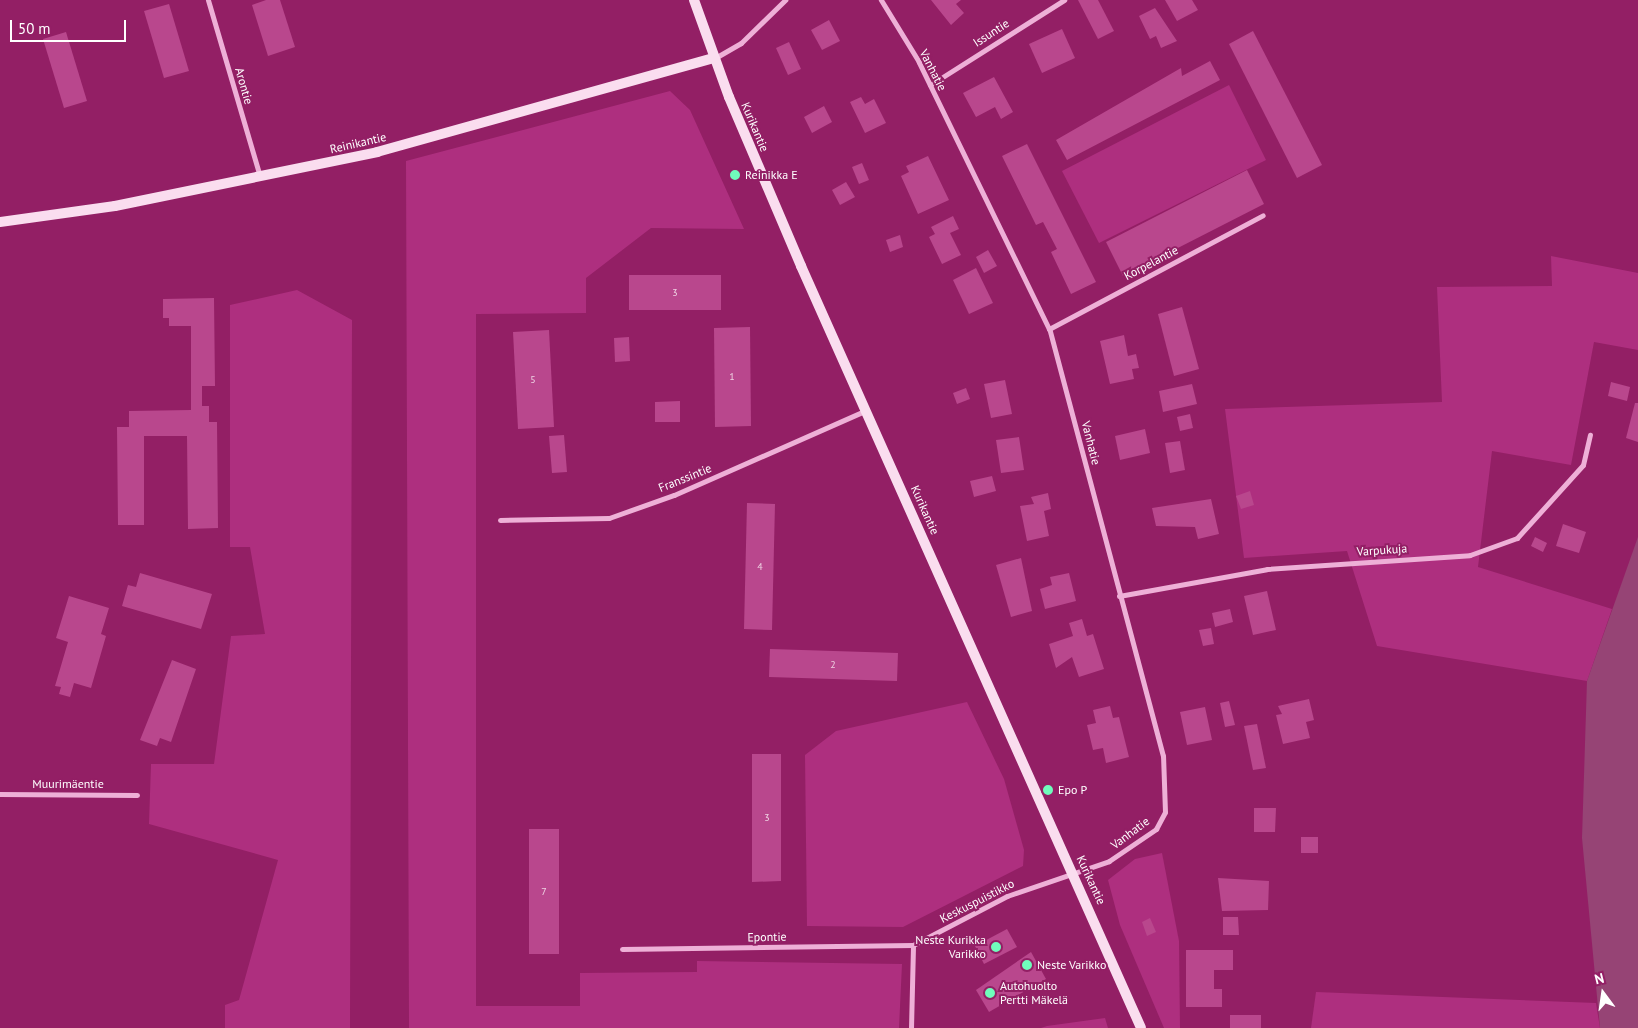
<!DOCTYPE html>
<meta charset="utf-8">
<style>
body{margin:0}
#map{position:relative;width:1638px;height:1028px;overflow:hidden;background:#931f65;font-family:"PT Sans",sans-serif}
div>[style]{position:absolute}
.green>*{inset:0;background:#ae2f7f}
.water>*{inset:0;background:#964475}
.building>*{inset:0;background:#b9478d}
.street>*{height:5px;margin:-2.5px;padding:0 2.5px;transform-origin:2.5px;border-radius:2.5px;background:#eeb0d7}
.secondary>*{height:10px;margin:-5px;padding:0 5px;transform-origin:5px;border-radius:5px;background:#faddef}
.dots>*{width:14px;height:14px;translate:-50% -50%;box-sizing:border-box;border:2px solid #931f65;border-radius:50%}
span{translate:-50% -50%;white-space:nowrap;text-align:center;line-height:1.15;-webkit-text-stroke:4px #931f65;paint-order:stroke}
.number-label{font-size:10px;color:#eed1e2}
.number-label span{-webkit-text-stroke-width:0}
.street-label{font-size:12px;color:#fff}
.poi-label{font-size:12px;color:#fff}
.left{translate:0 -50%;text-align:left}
.right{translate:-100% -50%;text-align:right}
.north{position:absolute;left:1578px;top:968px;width:50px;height:50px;-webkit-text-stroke:4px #931f65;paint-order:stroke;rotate:346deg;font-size:14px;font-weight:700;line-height:20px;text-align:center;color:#fff}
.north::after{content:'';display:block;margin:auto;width:18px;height:22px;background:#fff;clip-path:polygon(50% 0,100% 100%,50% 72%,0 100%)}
.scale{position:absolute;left:10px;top:20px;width:116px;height:22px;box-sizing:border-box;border:2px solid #fff;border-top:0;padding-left:6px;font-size:15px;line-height:18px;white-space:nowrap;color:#fff;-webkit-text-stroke:4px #931f65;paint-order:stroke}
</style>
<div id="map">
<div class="green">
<div style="clip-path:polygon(1229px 85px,1266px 160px,1099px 243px,1062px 171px)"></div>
<div style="clip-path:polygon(670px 91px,690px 110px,744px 229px,651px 228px,586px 278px,586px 313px,476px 314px,476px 1006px,580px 1006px,580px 973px,697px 972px,697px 961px,902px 964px,899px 1028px,409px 1028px,406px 161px)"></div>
<div style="clip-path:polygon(1551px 256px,1638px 273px,1638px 350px,1594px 342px,1571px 465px,1492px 451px,1478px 567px,1612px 609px,1587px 681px,1377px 646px,1347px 551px,1244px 558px,1225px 409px,1442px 402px,1437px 287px,1552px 286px)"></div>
<div style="clip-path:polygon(297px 290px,352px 320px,350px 1028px,225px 1028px,225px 1005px,239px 1000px,278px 860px,149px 824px,151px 764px,214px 764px,231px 636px,265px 634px,250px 547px,230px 547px,230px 305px)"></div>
<div style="clip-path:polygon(967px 702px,1004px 779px,1024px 850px,1023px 866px,903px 927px,807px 926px,805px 755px,836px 731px)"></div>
<div style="clip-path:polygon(1162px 853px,1179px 941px,1180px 1028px,1164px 1028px,1120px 925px,1108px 880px,1135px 859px)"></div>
<div style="clip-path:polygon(1316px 992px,1596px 1003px,1600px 1028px,1311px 1028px)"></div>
<div style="clip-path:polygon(1105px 1018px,1108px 1028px,1041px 1028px,1047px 1026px)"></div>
</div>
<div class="water">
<div style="clip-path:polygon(1638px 537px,1638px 1028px,1600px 1028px,1582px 838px,1587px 681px)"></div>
</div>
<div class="building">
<div style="clip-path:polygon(266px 0,280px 0,295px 47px,268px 56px,252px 5px)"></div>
<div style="clip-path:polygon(931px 0,961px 0,956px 4px,964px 13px,951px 25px)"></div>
<div style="clip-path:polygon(1078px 0,1098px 0,1114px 31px,1098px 39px)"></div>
<div style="clip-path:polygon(1165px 0,1192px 0,1198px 10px,1177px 21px)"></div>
<div style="clip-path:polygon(169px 4px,189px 71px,164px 78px,144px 11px)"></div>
<div style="clip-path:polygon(1155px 8px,1177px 41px,1161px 48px,1156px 36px,1150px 39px,1139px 16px)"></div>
<div style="clip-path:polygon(829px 20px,840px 41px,822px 50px,811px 30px)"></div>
<div style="clip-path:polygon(1062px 29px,1075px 58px,1042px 73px,1029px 44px)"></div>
<div style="clip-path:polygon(1253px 31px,1322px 165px,1297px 178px,1229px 44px)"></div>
<div style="clip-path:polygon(66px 32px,87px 101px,64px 108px,43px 39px)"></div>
<div style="clip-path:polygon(789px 42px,801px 69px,788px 75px,776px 48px)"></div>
<div style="clip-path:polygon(1210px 61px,1220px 80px,1067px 160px,1056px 140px,1181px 68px,1182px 76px)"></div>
<div style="clip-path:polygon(994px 77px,1013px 112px,1001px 119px,995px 107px,976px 117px,963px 93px)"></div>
<div style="clip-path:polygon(861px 97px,865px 104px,874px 99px,886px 123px,865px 133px,850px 102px)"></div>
<div style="clip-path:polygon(824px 106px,832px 122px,812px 133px,804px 117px)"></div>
<div style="clip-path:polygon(1027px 144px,1096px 282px,1071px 294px,1051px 252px,1057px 249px,1043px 222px,1036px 225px,1002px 156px)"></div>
<div style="clip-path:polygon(928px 156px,949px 200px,918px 214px,901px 176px,909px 172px,906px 166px)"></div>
<div style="clip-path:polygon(862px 163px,869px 180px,859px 184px,852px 167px)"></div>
<div style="clip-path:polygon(1247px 170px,1264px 204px,1123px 276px,1106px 242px)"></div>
<div style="clip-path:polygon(846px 182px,855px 197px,840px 205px,832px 190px)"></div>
<div style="clip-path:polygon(953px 216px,959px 229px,950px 233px,961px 255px,942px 264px,929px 237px,935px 234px,931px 227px)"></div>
<div style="clip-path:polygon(900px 235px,903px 247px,890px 252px,886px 240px)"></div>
<div style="clip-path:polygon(988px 250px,997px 266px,984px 273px,976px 257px)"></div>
<div style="clip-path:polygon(976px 268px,993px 303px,969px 314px,953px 280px)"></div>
<div style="clip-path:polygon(629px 275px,721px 275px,721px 310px,629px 310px)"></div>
<div style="clip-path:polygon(214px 298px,215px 386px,202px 386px,202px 406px,209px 406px,209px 422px,217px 422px,218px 528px,188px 529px,187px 436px,144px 436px,144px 525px,118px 525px,117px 427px,129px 427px,129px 411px,191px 410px,191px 326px,169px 326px,169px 318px,163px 318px,163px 299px)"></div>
<div style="clip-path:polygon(1182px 307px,1199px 369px,1174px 376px,1158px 314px)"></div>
<div style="clip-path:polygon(750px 327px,751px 426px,715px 427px,714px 328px)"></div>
<div style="clip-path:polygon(549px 330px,554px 427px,518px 429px,513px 332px)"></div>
<div style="clip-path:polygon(1124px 335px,1128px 356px,1136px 354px,1139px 368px,1132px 369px,1134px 379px,1110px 384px,1100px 341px)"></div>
<div style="clip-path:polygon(629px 337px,630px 361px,615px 362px,614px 338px)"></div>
<div style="clip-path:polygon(1005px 380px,1012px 414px,991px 418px,984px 384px)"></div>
<div style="clip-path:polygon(1611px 382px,1630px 387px,1627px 401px,1608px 396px)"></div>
<div style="clip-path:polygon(1192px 384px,1197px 404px,1163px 412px,1159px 391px)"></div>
<div style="clip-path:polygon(966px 388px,970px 399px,957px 404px,953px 393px)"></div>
<div style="clip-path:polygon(680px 401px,680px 422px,655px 422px,655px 402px)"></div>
<div style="clip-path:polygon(1635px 403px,1638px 403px,1638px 442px,1626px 438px)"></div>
<div style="clip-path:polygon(1190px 414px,1193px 428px,1180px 431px,1177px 417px)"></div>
<div style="clip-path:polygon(1145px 429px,1150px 453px,1120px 460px,1115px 436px)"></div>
<div style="clip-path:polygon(564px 435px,567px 472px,552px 473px,549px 436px)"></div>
<div style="clip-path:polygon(1019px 437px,1024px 470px,1001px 473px,996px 440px)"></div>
<div style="clip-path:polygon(1180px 441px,1185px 470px,1170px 473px,1165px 443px)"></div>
<div style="clip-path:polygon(992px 476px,996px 491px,974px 497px,970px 481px)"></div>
<div style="clip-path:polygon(1250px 491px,1254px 505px,1241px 509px,1236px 496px)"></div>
<div style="clip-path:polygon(1048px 493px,1051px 509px,1044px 511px,1049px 536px,1027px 541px,1020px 506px,1034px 504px,1031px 497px)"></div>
<div style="clip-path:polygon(1211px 499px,1219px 534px,1198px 539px,1195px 527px,1156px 526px,1152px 508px)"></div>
<div style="clip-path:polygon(747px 503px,775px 504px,772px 630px,744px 629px)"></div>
<div style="clip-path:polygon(1563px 524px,1586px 532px,1579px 553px,1556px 546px)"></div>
<div style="clip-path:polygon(1535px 537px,1547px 543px,1543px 552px,1531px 546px)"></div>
<div style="clip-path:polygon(1021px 558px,1032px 611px,1011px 617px,996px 565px)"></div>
<div style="clip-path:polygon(140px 573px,212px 594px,201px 629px,122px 606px,128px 585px,136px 587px)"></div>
<div style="clip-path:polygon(1069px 573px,1076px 601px,1045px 609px,1040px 589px,1052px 585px,1050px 577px)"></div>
<div style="clip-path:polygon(1267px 591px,1276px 630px,1253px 635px,1244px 596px)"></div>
<div style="clip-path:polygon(69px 596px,109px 608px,101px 634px,106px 636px,91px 688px,74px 683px,70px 697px,59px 694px,61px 687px,55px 686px,68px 642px,56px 638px)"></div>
<div style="clip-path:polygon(1230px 609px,1233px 622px,1215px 627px,1212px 613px)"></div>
<div style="clip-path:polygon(1082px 619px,1087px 636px,1093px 634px,1104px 669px,1079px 677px,1072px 657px,1056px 668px,1049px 644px,1073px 636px,1069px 623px)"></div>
<div style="clip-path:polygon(1211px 628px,1214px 644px,1203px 646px,1199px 630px)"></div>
<div style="clip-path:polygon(770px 649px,898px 653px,897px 681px,769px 677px)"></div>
<div style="clip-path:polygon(172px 660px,196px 669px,171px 742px,160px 738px,157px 746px,140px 740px)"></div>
<div style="clip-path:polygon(1309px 699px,1314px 720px,1306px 722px,1310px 738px,1283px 744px,1276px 715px,1282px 714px,1278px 706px)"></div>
<div style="clip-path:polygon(1229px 701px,1235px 725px,1225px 727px,1220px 703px)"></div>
<div style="clip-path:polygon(1110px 706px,1113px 718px,1119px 717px,1129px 757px,1106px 763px,1103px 748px,1093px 750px,1087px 725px,1096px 723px,1093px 710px)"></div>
<div style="clip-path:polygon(1205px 707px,1212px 740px,1187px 745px,1180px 712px)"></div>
<div style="clip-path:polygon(1257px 724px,1266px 768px,1253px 770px,1244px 726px)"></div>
<div style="clip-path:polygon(752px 754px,781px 754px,781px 881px,752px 882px)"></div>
<div style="clip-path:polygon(1254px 808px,1276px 808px,1275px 832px,1254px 832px)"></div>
<div style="clip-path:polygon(529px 829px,559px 829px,559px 954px,529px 954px)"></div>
<div style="clip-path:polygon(1301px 837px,1318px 837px,1318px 853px,1301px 853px)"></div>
<div style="clip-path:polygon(1218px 878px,1269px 881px,1268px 910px,1222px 911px)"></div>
<div style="clip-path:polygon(1223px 917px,1238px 917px,1239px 935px,1223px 935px)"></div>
<div style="clip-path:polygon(1150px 918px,1156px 932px,1147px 936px,1142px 922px)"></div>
<div style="clip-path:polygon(1007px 929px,1017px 947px,984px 964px,975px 946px)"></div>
<div style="clip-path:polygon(1186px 950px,1233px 950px,1233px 970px,1214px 970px,1214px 989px,1222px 989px,1222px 1007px,1186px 1007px)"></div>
<div style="clip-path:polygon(1031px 952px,1046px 979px,989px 1012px,976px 990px)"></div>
<div style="clip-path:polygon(1230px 1015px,1261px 1015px,1261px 1028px,1230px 1028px)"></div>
</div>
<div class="street">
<div style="left:208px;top:0;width:184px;rotate:73.6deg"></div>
<div style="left:715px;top:58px;width:30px;rotate:-30deg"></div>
<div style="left:741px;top:43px;width:62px;rotate:-44.3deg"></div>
<div style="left:930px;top:85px;width:159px;rotate:-32.4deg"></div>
<div style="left:1049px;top:329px;width:242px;rotate:-28deg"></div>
<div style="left:500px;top:520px;width:109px;rotate:-1.1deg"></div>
<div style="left:609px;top:518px;width:69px;rotate:-19.5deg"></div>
<div style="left:674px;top:495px;width:211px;rotate:-23.8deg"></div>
<div style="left:1119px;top:596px;width:150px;rotate:-10.3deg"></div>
<div style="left:1267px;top:569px;width:203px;rotate:-3.9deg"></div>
<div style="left:1470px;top:555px;width:50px;rotate:-19.9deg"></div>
<div style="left:1517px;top:538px;width:98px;rotate:-47.9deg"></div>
<div style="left:1583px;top:465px;width:31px;rotate:-77deg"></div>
<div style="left:0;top:794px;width:137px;rotate:0.4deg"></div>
<div style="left:622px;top:949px;width:291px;rotate:-0.8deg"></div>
<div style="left:913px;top:945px;width:106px;rotate:-27.5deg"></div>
<div style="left:1007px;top:896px;width:108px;rotate:-18.9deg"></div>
<div style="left:1109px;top:861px;width:57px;rotate:-34.2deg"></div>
<div style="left:1156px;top:829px;width:19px;rotate:-62deg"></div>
<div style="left:1165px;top:812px;width:56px;rotate:-92deg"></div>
<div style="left:1163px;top:756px;width:442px;rotate:-104.9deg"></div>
<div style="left:1049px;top:329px;width:297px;rotate:-116deg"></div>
<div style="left:919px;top:62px;width:73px;rotate:-121.5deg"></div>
<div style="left:911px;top:1028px;width:83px;rotate:-88.6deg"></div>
</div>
<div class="secondary">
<div style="left:694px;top:0;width:103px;rotate:70.2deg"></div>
<div style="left:729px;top:97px;width:184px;rotate:66.9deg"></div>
<div style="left:801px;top:266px;width:834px;rotate:65.95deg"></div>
<div style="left:0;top:222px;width:116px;rotate:-7.9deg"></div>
<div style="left:115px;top:206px;width:268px;rotate:-11.6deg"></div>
<div style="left:377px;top:152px;width:350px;rotate:-15.6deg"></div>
</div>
<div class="dots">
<div style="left:735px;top:175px;background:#70fcbc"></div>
<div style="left:1048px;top:790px;background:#70fcbc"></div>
<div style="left:996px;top:947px;background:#70fcbc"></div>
<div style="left:1027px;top:965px;background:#70fcbc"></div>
<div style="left:990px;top:993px;background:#70fcbc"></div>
</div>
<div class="number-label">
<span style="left:675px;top:293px">3</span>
<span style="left:732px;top:377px">1</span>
<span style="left:533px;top:380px">5</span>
<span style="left:760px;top:567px">4</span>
<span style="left:833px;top:665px">2</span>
<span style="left:767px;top:818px">3</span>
<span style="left:544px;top:892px">7</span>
</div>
<div class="street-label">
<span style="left:991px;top:33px;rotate:-33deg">Issuntie</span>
<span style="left:933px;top:70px;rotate:63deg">Vanhatie</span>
<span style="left:244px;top:86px;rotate:74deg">Arontie</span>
<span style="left:755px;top:127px;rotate:67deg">Kurikantie</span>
<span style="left:358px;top:143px;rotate:-13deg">Reinikantie</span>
<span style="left:1151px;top:263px;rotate:-28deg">Korpelantie</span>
<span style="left:1091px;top:443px;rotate:76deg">Vanhatie</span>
<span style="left:685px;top:478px;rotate:-22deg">Franssintie</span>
<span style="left:925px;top:510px;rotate:66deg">Kurikantie</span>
<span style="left:1382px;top:550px;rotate:-4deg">Varpukuja</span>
<span style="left:68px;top:784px">Muurimäentie</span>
<span style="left:1130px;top:833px;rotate:-37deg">Vanhatie</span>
<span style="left:1091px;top:880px;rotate:65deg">Kurikantie</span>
<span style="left:977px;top:901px;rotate:-27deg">Keskuspuistikko</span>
<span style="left:767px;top:937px;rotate:-1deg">Epontie</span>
</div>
<div class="poi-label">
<span class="left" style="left:745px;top:175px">Reinikka E</span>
<span class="left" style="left:1058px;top:790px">Epo P</span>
<span class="right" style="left:986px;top:947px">Neste Kurikka<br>Varikko</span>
<span class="left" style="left:1037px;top:965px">Neste Varikko</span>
<span class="left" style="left:1000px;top:993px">Autohuolto<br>Pertti Mäkelä</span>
</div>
<div class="north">N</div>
<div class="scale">50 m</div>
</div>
